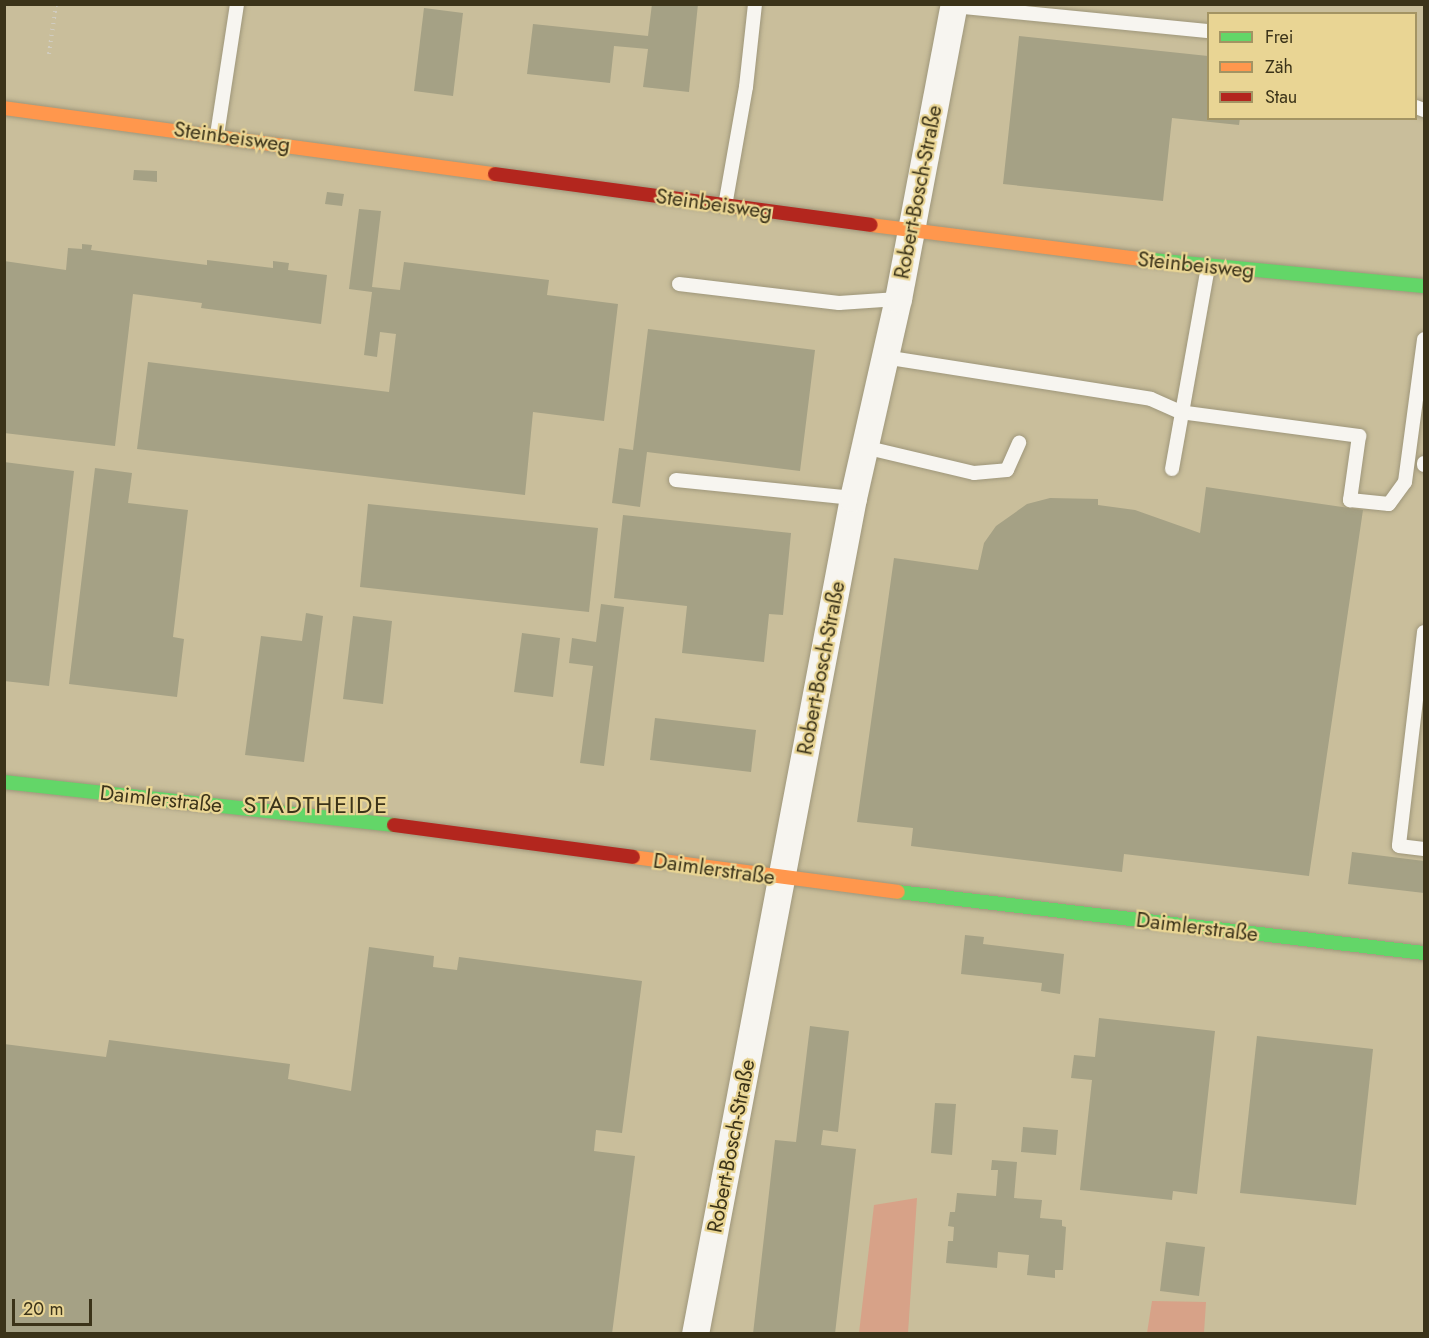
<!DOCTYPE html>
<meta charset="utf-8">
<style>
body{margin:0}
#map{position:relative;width:1429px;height:1338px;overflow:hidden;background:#c9be9b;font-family:Jost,sans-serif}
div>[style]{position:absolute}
.green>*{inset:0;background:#d7a288}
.building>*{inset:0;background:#a5a185}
.path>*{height:4px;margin-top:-2px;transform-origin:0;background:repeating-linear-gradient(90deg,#d0ccc0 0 1.5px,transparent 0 6px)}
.roads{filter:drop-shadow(0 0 2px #9e967a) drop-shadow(0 0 2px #9e967a)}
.lane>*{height:14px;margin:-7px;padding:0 7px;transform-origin:7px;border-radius:7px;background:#f7f5f0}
.street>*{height:27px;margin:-13.5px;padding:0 13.5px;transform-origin:13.5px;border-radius:13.5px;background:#f7f5f0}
.fast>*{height:14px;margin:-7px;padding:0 7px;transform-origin:7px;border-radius:7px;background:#63d668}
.slow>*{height:14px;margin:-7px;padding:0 7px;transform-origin:7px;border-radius:7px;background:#ff974d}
.jam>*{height:14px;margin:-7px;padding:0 7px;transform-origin:7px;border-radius:7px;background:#b3261e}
span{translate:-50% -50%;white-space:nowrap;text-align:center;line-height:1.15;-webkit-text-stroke:4.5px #e9d594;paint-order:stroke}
.street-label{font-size:21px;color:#3b3319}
.quarter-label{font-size:24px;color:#3b3319;letter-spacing:1.5px}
.frame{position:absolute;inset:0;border:6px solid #3b3319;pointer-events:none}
.legend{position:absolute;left:1207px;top:12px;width:210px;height:108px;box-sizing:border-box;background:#e9d594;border:2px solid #a39463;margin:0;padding:8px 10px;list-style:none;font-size:18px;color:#3b3319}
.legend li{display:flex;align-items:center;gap:12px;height:30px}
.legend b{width:30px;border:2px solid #a39463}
.scale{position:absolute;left:12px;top:1299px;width:80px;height:27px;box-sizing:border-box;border:3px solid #3b3319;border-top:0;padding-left:8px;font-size:18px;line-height:21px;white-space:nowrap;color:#3b3319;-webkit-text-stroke:4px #e9d594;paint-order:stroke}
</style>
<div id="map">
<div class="green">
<div style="clip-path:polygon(917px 1198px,908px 1333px,859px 1333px,874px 1205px)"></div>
<div style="clip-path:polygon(1152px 1301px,1206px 1302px,1204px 1333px,1147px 1333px)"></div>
</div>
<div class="building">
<div style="clip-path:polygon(652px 4px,698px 4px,689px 92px,643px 87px,648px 49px,614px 46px,610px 83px,527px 74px,533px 24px,648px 36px)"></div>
<div style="clip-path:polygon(424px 8px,463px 13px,453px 96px,414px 91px)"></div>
<div style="clip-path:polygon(1019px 36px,1208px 56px,1208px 118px,1240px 118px,1239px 125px,1172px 118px,1163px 201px,1003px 184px)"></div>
<div style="clip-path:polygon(134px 170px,157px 171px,157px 182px,133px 180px)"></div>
<div style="clip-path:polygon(327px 192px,344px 194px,342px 206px,325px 204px)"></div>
<div style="clip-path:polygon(359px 209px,381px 211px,372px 287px,400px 290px,404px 262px,549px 280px,547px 295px,618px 304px,604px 421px,533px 412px,525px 495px,137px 449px,148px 362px,389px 392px,396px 334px,380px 332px,377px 357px,364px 355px,372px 292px,349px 289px)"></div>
<div style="clip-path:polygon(82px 244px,92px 245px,91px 250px,207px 265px,207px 260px,273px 268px,273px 261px,289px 263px,288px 270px,327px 275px,321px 324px,201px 308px,202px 303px,133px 294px,115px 446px,4px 433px,4px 261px,66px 270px,68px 248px,82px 249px)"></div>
<div style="clip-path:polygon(648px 329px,815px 350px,800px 471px,647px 452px,640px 507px,612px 503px,619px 448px,633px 450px)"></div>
<div style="clip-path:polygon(4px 462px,74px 471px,49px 686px,4px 681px)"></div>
<div style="clip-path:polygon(95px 468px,132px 473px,128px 503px,188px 510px,173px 637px,184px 639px,177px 697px,69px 684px)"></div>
<div style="clip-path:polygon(1206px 487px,1363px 510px,1309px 876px,1124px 854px,1122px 872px,911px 846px,913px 828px,857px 822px,894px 558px,978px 570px,984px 543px,996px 526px,1027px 504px,1050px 498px,1098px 499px,1098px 505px,1135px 510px,1200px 533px)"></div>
<div style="clip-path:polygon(368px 504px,598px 528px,589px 612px,360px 587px)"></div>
<div style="clip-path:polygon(623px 515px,791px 533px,783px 615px,769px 614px,764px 662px,682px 653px,687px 606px,614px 598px)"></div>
<div style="clip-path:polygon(601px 604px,624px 607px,604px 766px,580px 763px,593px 666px,569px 663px,572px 638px,596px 642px)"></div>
<div style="clip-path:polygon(306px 613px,323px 616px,304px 762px,245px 755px,261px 636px,302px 641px)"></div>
<div style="clip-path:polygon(353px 616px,392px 621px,383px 704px,343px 699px)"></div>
<div style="clip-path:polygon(522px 633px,560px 638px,553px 697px,514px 692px)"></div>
<div style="clip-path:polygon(655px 718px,756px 730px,751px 772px,650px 760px)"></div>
<div style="clip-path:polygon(1352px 852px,1424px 861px,1424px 893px,1348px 884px)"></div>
<div style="clip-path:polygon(965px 935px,984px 937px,983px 944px,1064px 954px,1060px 994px,1041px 991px,1042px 983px,961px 974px)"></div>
<div style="clip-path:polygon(369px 947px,434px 956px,433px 967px,457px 970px,459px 957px,642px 981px,622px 1133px,596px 1130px,594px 1151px,635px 1156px,612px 1334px,4px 1334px,4px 1044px,106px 1057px,109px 1040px,290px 1064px,288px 1079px,351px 1091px)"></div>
<div style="clip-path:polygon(1099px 1018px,1215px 1031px,1197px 1194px,1173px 1191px,1172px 1200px,1080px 1190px,1092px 1080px,1071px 1078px,1074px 1055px,1095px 1057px)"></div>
<div style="clip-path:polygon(810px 1026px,849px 1031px,838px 1132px,823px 1130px,821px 1145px,856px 1149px,835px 1334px,753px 1334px,775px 1140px,796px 1142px)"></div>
<div style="clip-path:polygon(1257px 1036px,1373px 1049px,1356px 1205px,1240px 1193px)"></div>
<div style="clip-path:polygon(935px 1103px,956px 1104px,952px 1155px,931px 1153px)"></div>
<div style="clip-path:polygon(1023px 1127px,1058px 1130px,1056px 1155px,1021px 1152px)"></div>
<div style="clip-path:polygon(992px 1160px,1017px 1162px,1014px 1198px,1042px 1200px,1040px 1218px,1062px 1220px,1062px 1226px,1066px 1227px,1063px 1270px,1055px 1270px,1055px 1278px,1027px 1275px,1029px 1255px,998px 1252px,997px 1268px,946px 1263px,948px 1241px,953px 1241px,954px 1227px,948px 1226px,950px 1212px,955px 1212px,957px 1193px,996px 1196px,998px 1170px,991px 1170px)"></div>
<div style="clip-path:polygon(1166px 1242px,1205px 1247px,1199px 1296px,1160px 1291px)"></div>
</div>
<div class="path">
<div style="left:49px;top:54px;width:50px;rotate:-82deg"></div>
</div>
<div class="roads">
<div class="lane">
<div style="left:953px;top:6px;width:256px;rotate:5.6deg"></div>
<div style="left:1416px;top:107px;width:9px;rotate:21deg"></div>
<div style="left:217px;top:135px;width:133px;rotate:-81.3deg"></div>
<div style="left:725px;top:206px;width:121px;rotate:-80deg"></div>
<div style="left:746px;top:87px;width:83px;rotate:-83.8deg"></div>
<div style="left:679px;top:284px;width:161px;rotate:6.8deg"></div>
<div style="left:839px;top:303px;width:59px;rotate:-3.9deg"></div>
<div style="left:884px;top:357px;width:270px;rotate:8.9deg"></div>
<div style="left:1151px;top:399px;width:32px;rotate:24deg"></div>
<div style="left:1180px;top:412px;width:181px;rotate:7.6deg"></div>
<div style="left:1359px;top:436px;width:65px;rotate:98deg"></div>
<div style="left:1350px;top:500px;width:39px;rotate:6deg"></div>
<div style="left:1389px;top:504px;width:27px;rotate:-54deg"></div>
<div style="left:1405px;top:482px;width:144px;rotate:-82.4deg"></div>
<div style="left:864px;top:447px;width:113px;rotate:13.3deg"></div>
<div style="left:974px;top:473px;width:33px;rotate:-5deg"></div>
<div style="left:1007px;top:470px;width:30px;rotate:-66deg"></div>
<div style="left:1424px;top:463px;width:2px;rotate:90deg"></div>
<div style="left:1172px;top:469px;width:205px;rotate:-79.9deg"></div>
<div style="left:676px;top:480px;width:178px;rotate:5.8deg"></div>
<div style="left:1424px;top:632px;width:215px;rotate:96.7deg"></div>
<div style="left:1399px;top:846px;width:25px;rotate:7deg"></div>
</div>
<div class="street">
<div style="left:695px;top:1334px;width:851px;rotate:-79.3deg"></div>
<div style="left:853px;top:498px;width:204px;rotate:-77.3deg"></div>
<div style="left:898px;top:299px;width:300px;rotate:-79.3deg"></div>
</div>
<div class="fast">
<div style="left:1142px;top:259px;width:283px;rotate:5.5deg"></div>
<div style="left:4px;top:782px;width:392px;rotate:6.3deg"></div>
<div style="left:898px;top:892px;width:530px;rotate:6.62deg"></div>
</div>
<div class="slow">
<div style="left:4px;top:108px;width:495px;rotate:7.7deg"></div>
<div style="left:871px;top:225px;width:273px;rotate:7.2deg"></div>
<div style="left:633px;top:857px;width:267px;rotate:7.5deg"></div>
</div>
<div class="jam">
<div style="left:495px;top:174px;width:379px;rotate:7.7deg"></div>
<div style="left:394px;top:825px;width:241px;rotate:7.6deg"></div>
</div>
</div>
<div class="street-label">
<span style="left:232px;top:137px;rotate:8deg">Steinbeisweg</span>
<span style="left:918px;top:192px;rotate:-79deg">Robert-Bosch-Straße</span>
<span style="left:714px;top:204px;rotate:8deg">Steinbeisweg</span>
<span style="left:1196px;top:265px;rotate:6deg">Steinbeisweg</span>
<span style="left:821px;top:668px;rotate:-79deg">Robert-Bosch-Straße</span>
<span style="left:161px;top:799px;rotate:6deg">Daimlerstraße</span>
<span style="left:714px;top:869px;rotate:8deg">Daimlerstraße</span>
<span style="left:1197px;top:927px;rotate:7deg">Daimlerstraße</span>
<span style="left:731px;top:1146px;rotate:-79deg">Robert-Bosch-Straße</span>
</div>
<div class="quarter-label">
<span style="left:316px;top:805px">STADTHEIDE</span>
</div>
<div class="frame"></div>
<ul class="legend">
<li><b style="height:8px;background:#63d668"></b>Frei</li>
<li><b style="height:8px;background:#ff974d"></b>Zäh</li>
<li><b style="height:8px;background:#b3261e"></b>Stau</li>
</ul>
<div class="scale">20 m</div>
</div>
